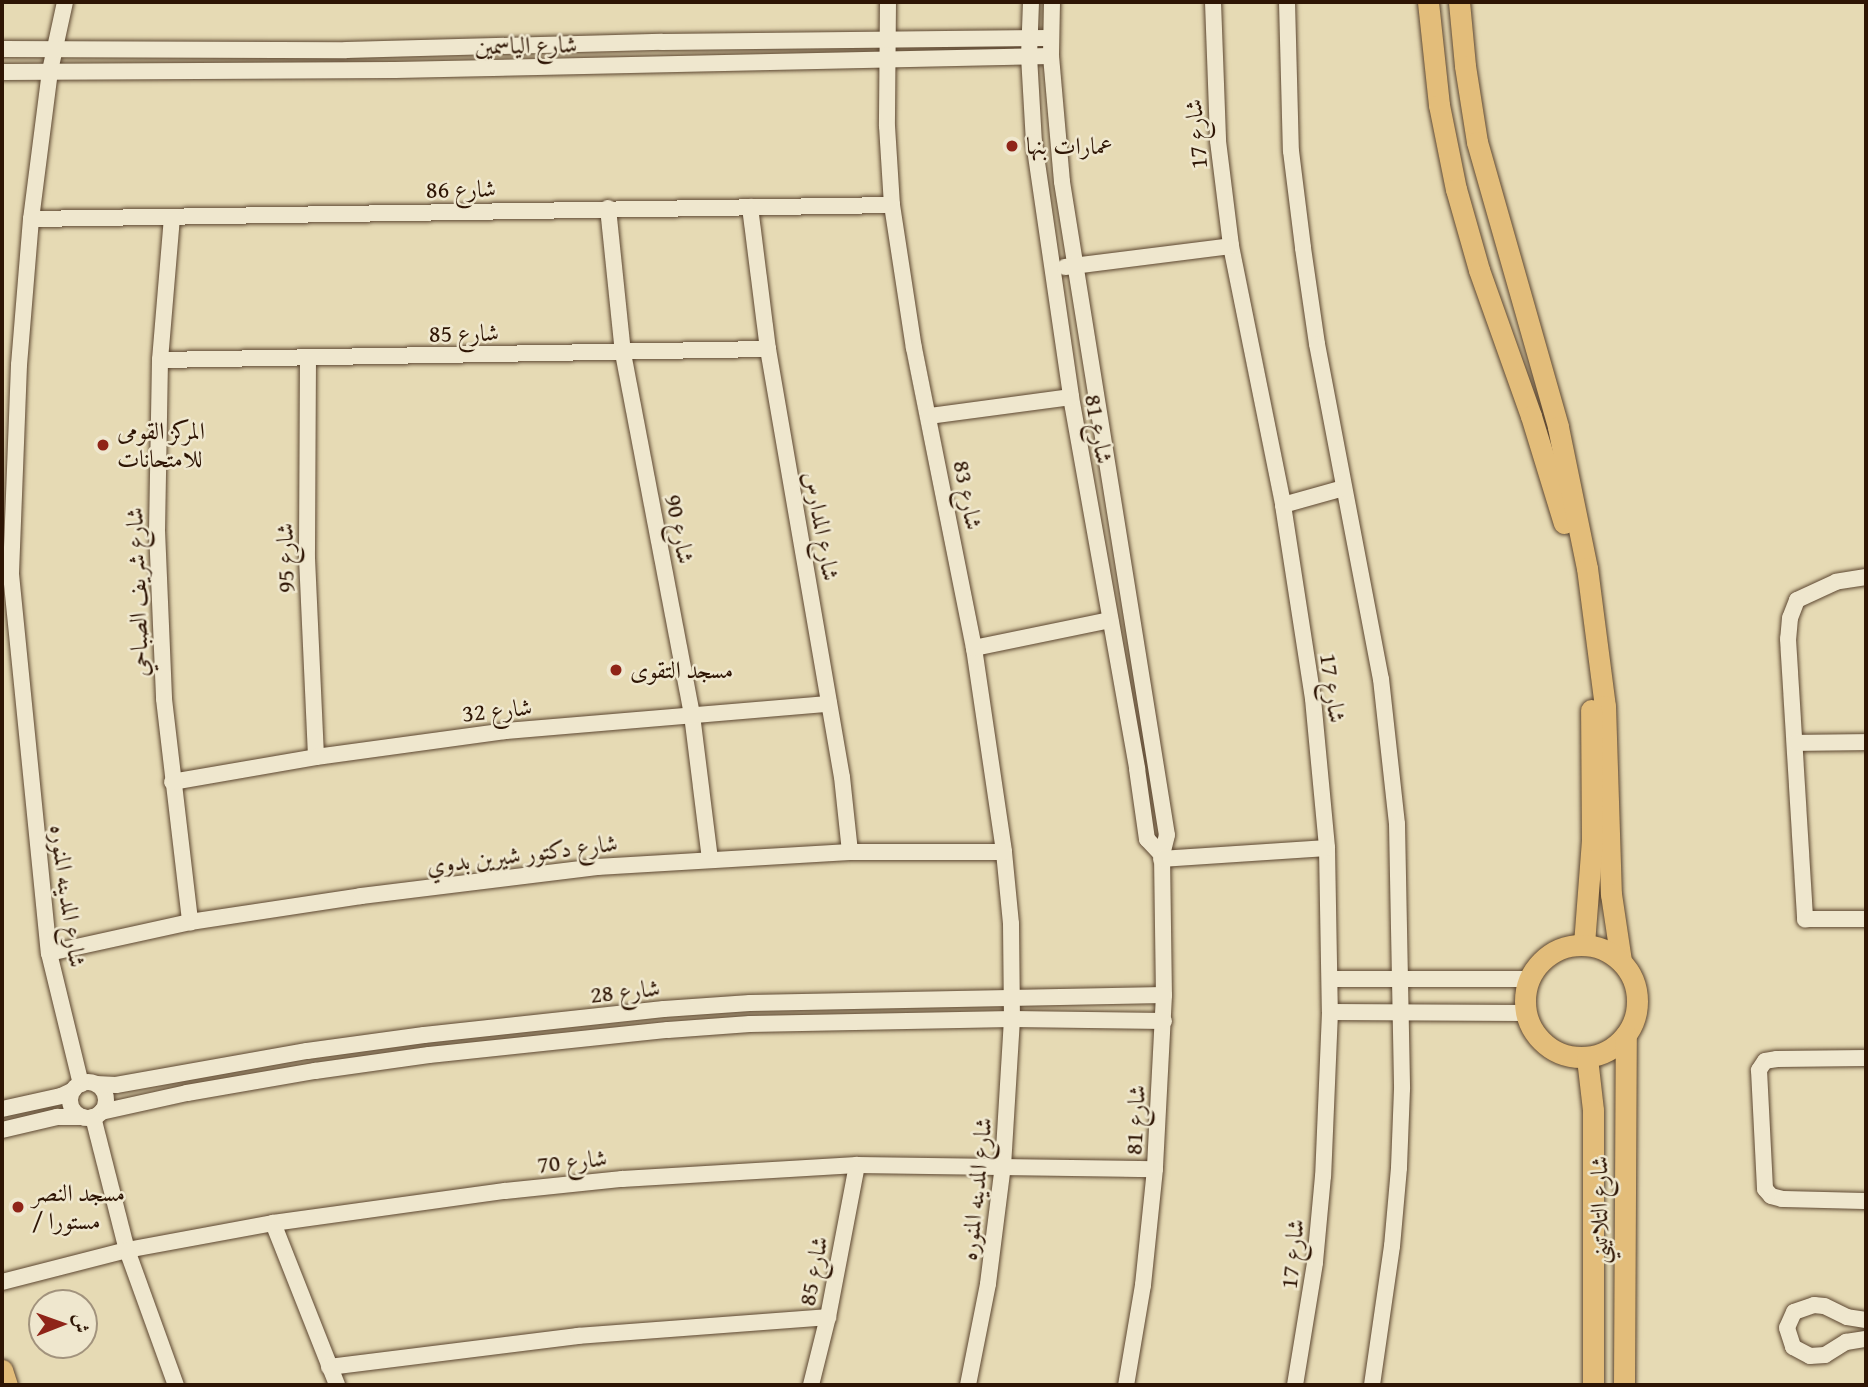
<!DOCTYPE html>
<meta charset="utf-8">
<style>
body{margin:0}
#map{position:relative;width:1868px;height:1387px;overflow:hidden;background:#e6dab4;font-family:"Gentium Book Plus",Amiri,serif}
div>[style]{position:absolute}
.roads{filter:drop-shadow(0 0 2px #5c4630) drop-shadow(0 0 2px #5c4630)}
.minor>*{height:16px;margin:-8px;padding:0 8px;transform-origin:8px;border-radius:8px;background:#efe7ce}
.minor>.ring{margin:-8px;padding:0;box-sizing:content-box;background:none;border:16px solid #efe7ce;border-radius:50%}
.major>*{height:21px;margin:-10.5px;padding:0 10.5px;transform-origin:10.5px;border-radius:10.5px;background:#e3bd7a}
.major>.ring{margin:-10.5px;padding:0;box-sizing:content-box;background:none;border:21px solid #e3bd7a;border-radius:50%}
.dots>*{width:19px;height:19px;translate:-50% -50%;box-sizing:border-box;border:4px solid #efe7ce;border-radius:50%}
span{translate:-50% -50%;white-space:nowrap;text-align:center;line-height:1.15;-webkit-text-stroke:5px #efe7ce;paint-order:stroke}
.street-label{font-size:24px;color:#2e1504}
.poi-label{font-size:24px;color:#2e1504}
.left{translate:0 -50%;text-align:left}
.frame{position:absolute;inset:0;border:4px solid #2e1504;pointer-events:none}
.north{position:absolute;left:28px;top:1289px;width:70px;height:70px;box-sizing:border-box;background:#efe7ce;border:2px solid #a2937d;border-radius:50%;rotate:89deg;font-size:19px;font-weight:700;line-height:28px;text-align:center;color:#2e1504}
.north::after{content:'';display:block;margin:auto;width:24px;height:32px;background:#8f2418;clip-path:polygon(50% 0,100% 100%,50% 72%,0 100%)}
</style>
<div id="map">
<div class="roads">
<div class="minor">
<div style="left:65px;top:2px;width:71px;rotate:102.3deg"></div>
<div style="left:50px;top:71px;width:149px;rotate:97.3deg"></div>
<div style="left:31px;top:219px;width:146px;rotate:94.7deg"></div>
<div style="left:19px;top:365px;width:209px;rotate:92.2deg"></div>
<div style="left:11px;top:574px;width:381px;rotate:84.3deg"></div>
<div style="left:49px;top:953px;width:135px;rotate:76.3deg"></div>
<div style="left:888px;top:2px;width:124px;rotate:90.5deg"></div>
<div style="left:887px;top:126px;width:79px;rotate:86.4deg"></div>
<div style="left:892px;top:205px;width:145px;rotate:81.3deg"></div>
<div style="left:914px;top:348px;width:306px;rotate:78.7deg"></div>
<div style="left:974px;top:648px;width:206px;rotate:81.6deg"></div>
<div style="left:1004px;top:852px;width:72px;rotate:84.4deg"></div>
<div style="left:1011px;top:924px;width:95px;rotate:89.4deg"></div>
<div style="left:1012px;top:1019px;width:146px;rotate:93.5deg"></div>
<div style="left:1003px;top:1165px;width:120px;rotate:97.2deg"></div>
<div style="left:988px;top:1284px;width:103px;rotate:101.2deg"></div>
<div style="left:1031px;top:2px;width:54px;rotate:92.1deg"></div>
<div style="left:1029px;top:56px;width:86px;rotate:86.7deg"></div>
<div style="left:1034px;top:142px;width:258px;rotate:81.7deg"></div>
<div style="left:1071px;top:397px;width:378px;rotate:79.9deg"></div>
<div style="left:1137px;top:769px;width:71px;rotate:81.9deg"></div>
<div style="left:1147px;top:839px;width:22px;rotate:47deg"></div>
<div style="left:1052px;top:2px;width:54px;rotate:91.1deg"></div>
<div style="left:1051px;top:56px;width:126px;rotate:85deg"></div>
<div style="left:1062px;top:182px;width:661px;rotate:80.87deg"></div>
<div style="left:1167px;top:835px;width:21px;rotate:104deg"></div>
<div style="left:1162px;top:855px;width:140px;rotate:89.2deg"></div>
<div style="left:1164px;top:995px;width:174px;rotate:93deg"></div>
<div style="left:1155px;top:1169px;width:117px;rotate:95.9deg"></div>
<div style="left:1143px;top:1285px;width:101px;rotate:99.6deg"></div>
<div style="left:1213px;top:2px;width:139px;rotate:87.9deg"></div>
<div style="left:1218px;top:141px;width:106px;rotate:82.9deg"></div>
<div style="left:1231px;top:246px;width:264px;rotate:78.6deg"></div>
<div style="left:1283px;top:505px;width:196px;rotate:81.2deg"></div>
<div style="left:1313px;top:699px;width:150px;rotate:84.6deg"></div>
<div style="left:1327px;top:848px;width:164px;rotate:89deg"></div>
<div style="left:1330px;top:1012px;width:164px;rotate:92.4deg"></div>
<div style="left:1323px;top:1176px;width:87px;rotate:95.3deg"></div>
<div style="left:1315px;top:1263px;width:124px;rotate:99.3deg"></div>
<div style="left:1287px;top:2px;width:149px;rotate:88.5deg"></div>
<div style="left:1291px;top:151px;width:98px;rotate:82.9deg"></div>
<div style="left:1303px;top:248px;width:97px;rotate:81.7deg"></div>
<div style="left:1317px;top:344px;width:341px;rotate:79.2deg"></div>
<div style="left:1381px;top:679px;width:146px;rotate:83.7deg"></div>
<div style="left:1397px;top:824px;width:265px;rotate:88.9deg"></div>
<div style="left:1402px;top:1089px;width:79px;rotate:92.2deg"></div>
<div style="left:1399px;top:1168px;width:78px;rotate:95.1deg"></div>
<div style="left:1392px;top:1246px;width:140px;rotate:98.2deg"></div>
<div style="left:2px;top:49px;width:344px;rotate:0.2deg"></div>
<div style="left:346px;top:50px;width:316px;rotate:-1.5deg"></div>
<div style="left:662px;top:42px;width:388px;rotate:-0.6deg"></div>
<div style="left:2px;top:72px;width:393px;rotate:-0.3deg"></div>
<div style="left:395px;top:70px;width:656px;rotate:-1.22deg"></div>
<div style="left:750px;top:207px;width:143px;rotate:82.8deg"></div>
<div style="left:768px;top:349px;width:434px;rotate:80.2deg"></div>
<div style="left:842px;top:777px;width:75px;rotate:83.9deg"></div>
<div style="left:608px;top:208px;width:146px;rotate:84.1deg"></div>
<div style="left:623px;top:353px;width:369px;rotate:79.2deg"></div>
<div style="left:692px;top:715px;width:145px;rotate:82.9deg"></div>
<div style="left:172px;top:217px;width:144px;rotate:94.8deg"></div>
<div style="left:160px;top:360px;width:170px;rotate:91deg"></div>
<div style="left:157px;top:530px;width:169px;rotate:87.6deg"></div>
<div style="left:164px;top:699px;width:225px;rotate:83.3deg"></div>
<div style="left:31px;top:219px;width:861px;rotate:-0.93deg"></div>
<div style="left:1065px;top:267px;width:167px;rotate:-7.2deg"></div>
<div style="left:308px;top:358px;width:200px;rotate:90.3deg"></div>
<div style="left:307px;top:558px;width:199px;rotate:87.4deg"></div>
<div style="left:160px;top:360px;width:608px;rotate:-1.04deg"></div>
<div style="left:929px;top:416px;width:143px;rotate:-7.6deg"></div>
<div style="left:1283px;top:505px;width:63px;rotate:-15.6deg"></div>
<div style="left:1866px;top:577px;width:30px;rotate:171deg"></div>
<div style="left:1836px;top:582px;width:43px;rotate:155.2deg"></div>
<div style="left:1797px;top:600px;width:19px;rotate:111deg"></div>
<div style="left:1790px;top:618px;width:21px;rotate:95deg"></div>
<div style="left:1788px;top:639px;width:281px;rotate:86.5deg"></div>
<div style="left:1805px;top:919px;width:61px"></div>
<div style="left:974px;top:648px;width:139px;rotate:-11.6deg"></div>
<div style="left:1796px;top:743px;width:70px;rotate:-0.8deg"></div>
<div style="left:172px;top:782px;width:146px;rotate:-9.8deg"></div>
<div style="left:316px;top:757px;width:191px;rotate:-7.8deg"></div>
<div style="left:505px;top:731px;width:325px;rotate:-4.8deg"></div>
<div style="left:1161px;top:859px;width:166px;rotate:-3.8deg"></div>
<div style="left:49px;top:953px;width:144px;rotate:-12.4deg"></div>
<div style="left:190px;top:922px;width:173px;rotate:-8.6deg"></div>
<div style="left:361px;top:896px;width:238px;rotate:-7deg"></div>
<div style="left:597px;top:867px;width:253px;rotate:-3.4deg"></div>
<div style="left:850px;top:852px;width:154px"></div>
<div style="left:1330px;top:979px;width:198px"></div>
<div style="left:1330px;top:1012px;width:195px;rotate:0.3deg"></div>
<div style="left:1866px;top:1058px;width:89px;rotate:179.4deg"></div>
<div style="left:1777px;top:1059px;width:12px;rotate:171deg"></div>
<div style="left:1765px;top:1061px;width:11px;rotate:124deg"></div>
<div style="left:1759px;top:1070px;width:119px;rotate:87.1deg"></div>
<div style="left:1765px;top:1189px;width:9px;rotate:49deg"></div>
<div style="left:1771px;top:1196px;width:11px;rotate:15deg"></div>
<div style="left:1782px;top:1199px;width:84px;rotate:1.4deg"></div>
<div class="ring" style="left:70px;top:1082px;width:20px;height:20px"></div>
<div style="left:96px;top:1084px;width:20px;rotate:3deg"></div>
<div style="left:116px;top:1085px;width:194px;rotate:-10.1deg"></div>
<div style="left:307px;top:1051px;width:118px;rotate:-7.8deg"></div>
<div style="left:424px;top:1035px;width:241px;rotate:-6.2deg"></div>
<div style="left:664px;top:1009px;width:86px;rotate:-4deg"></div>
<div style="left:750px;top:1003px;width:414px;rotate:-1.1deg"></div>
<div style="left:2px;top:1109px;width:60px;rotate:-12.4deg"></div>
<div style="left:61px;top:1096px;width:14px;rotate:-25deg"></div>
<div style="left:101px;top:1112px;width:88px;rotate:-12.5deg"></div>
<div style="left:187px;top:1093px;width:130px;rotate:-9.8deg"></div>
<div style="left:315px;top:1071px;width:115px;rotate:-8deg"></div>
<div style="left:429px;top:1055px;width:240px;rotate:-6deg"></div>
<div style="left:668px;top:1030px;width:82px;rotate:-4.2deg"></div>
<div style="left:750px;top:1024px;width:262px;rotate:-1.1deg"></div>
<div style="left:1012px;top:1019px;width:152px;rotate:0.8deg"></div>
<div style="left:93px;top:1117px;width:137px;rotate:75.7deg"></div>
<div style="left:127px;top:1250px;width:144px;rotate:70.1deg"></div>
<div style="left:2px;top:1130px;width:57px;rotate:-13.3deg"></div>
<div style="left:57px;top:1117px;width:25px"></div>
<div style="left:273px;top:1223px;width:174px;rotate:68.4deg"></div>
<div style="left:2px;top:1282px;width:129px;rotate:-14.4deg"></div>
<div style="left:127px;top:1250px;width:148px;rotate:-10.5deg"></div>
<div style="left:273px;top:1223px;width:234px;rotate:-7.9deg"></div>
<div style="left:505px;top:1191px;width:118px;rotate:-5.9deg"></div>
<div style="left:622px;top:1179px;width:235px;rotate:-3.4deg"></div>
<div style="left:857px;top:1165px;width:298px;rotate:0.8deg"></div>
<div style="left:1866px;top:1320px;width:19px;rotate:-171deg"></div>
<div style="left:1847px;top:1317px;width:25px;rotate:-154deg"></div>
<div style="left:1824px;top:1306px;width:10px;rotate:-174deg"></div>
<div style="left:1814px;top:1305px;width:21px;rotate:161deg"></div>
<div style="left:1794px;top:1312px;width:17px;rotate:114deg"></div>
<div style="left:1787px;top:1328px;width:20px;rotate:72deg"></div>
<div style="left:1793px;top:1347px;width:19px;rotate:28deg"></div>
<div style="left:1810px;top:1356px;width:15px;rotate:-4deg"></div>
<div style="left:1825px;top:1355px;width:25px;rotate:-32deg"></div>
<div style="left:1846px;top:1342px;width:20px;rotate:-9deg"></div>
<div style="left:329px;top:1367px;width:251px;rotate:-7.1deg"></div>
<div style="left:578px;top:1336px;width:251px;rotate:-4.3deg"></div>
<div style="left:811px;top:1385px;width:70px;rotate:-76deg"></div>
<div style="left:828px;top:1317px;width:155px;rotate:-79.2deg"></div>
</div>
<div class="major">
<div style="left:1428px;top:2px;width:104px;rotate:83.9deg"></div>
<div style="left:1439px;top:105px;width:86px;rotate:78.6deg"></div>
<div style="left:1456px;top:189px;width:84px;rotate:74.1deg"></div>
<div style="left:1479px;top:270px;width:155px;rotate:70.4deg"></div>
<div style="left:1531px;top:416px;width:112px;rotate:72.9deg"></div>
<div style="left:1459px;top:2px;width:64px;rotate:84.6deg"></div>
<div style="left:1465px;top:66px;width:77px;rotate:81deg"></div>
<div style="left:1477px;top:142px;width:296px;rotate:74.1deg"></div>
<div style="left:1558px;top:427px;width:144px;rotate:78.4deg"></div>
<div style="left:1587px;top:568px;width:139px;rotate:82.6deg"></div>
<div style="left:1605px;top:706px;width:188px;rotate:88.2deg"></div>
<div style="left:1611px;top:894px;width:68px;rotate:81.5deg"></div>
<div style="left:1584px;top:944px;width:104px;rotate:-85.6deg"></div>
<div style="left:1592px;top:840px;width:130px;rotate:-90.4deg"></div>
<div class="ring" style="left:1525px;top:945px;width:91px;height:91px"></div>
<div style="left:1587px;top:1058px;width:52px;rotate:83.4deg"></div>
<div style="left:1593px;top:1110px;width:275px;rotate:90deg"></div>
<div style="left:2px;top:1370px;width:16px;rotate:72deg"></div>
<div style="left:1624px;top:1385px;width:350px;rotate:-89.7deg"></div>
</div>
</div>
<div class="dots">
<div style="left:1012px;top:146px;background:#8f2418"></div>
<div style="left:103px;top:445px;background:#8f2418"></div>
<div style="left:616px;top:670px;background:#8f2418"></div>
<div style="left:18px;top:1207px;background:#8f2418"></div>
</div>
<div class="street-label">
<span style="left:526px;top:45px;rotate:-1deg">شارع الياسمين</span>
<span style="left:1196px;top:134px;rotate:-95deg">شارع 17</span>
<span style="left:461px;top:189px;rotate:-1deg">شارع 86</span>
<span style="left:464px;top:333px;rotate:-1deg">شارع 85</span>
<span style="left:1099px;top:429px;rotate:80deg">شارع 81</span>
<span style="left:968px;top:495px;rotate:79deg">شارع 83</span>
<span style="left:822px;top:526px;rotate:80deg">شارع المدارس</span>
<span style="left:680px;top:529px;rotate:79deg">شارع 90</span>
<span style="left:285px;top:558px;rotate:-91deg">شارع 95</span>
<span style="left:137px;top:592px;rotate:-92deg">شارع شريف الصباحي</span>
<span style="left:1333px;top:688px;rotate:82deg">شارع 17</span>
<span style="left:497px;top:710px;rotate:-6deg">شارع 32</span>
<span style="left:522px;top:854px;rotate:-7deg">شارع دكتور شيرين بدوي</span>
<span style="left:68px;top:896px;rotate:82deg">شارع المدينه المنوره</span>
<span style="left:625px;top:991px;rotate:-6deg">شارع 28</span>
<span style="left:1135px;top:1120px;rotate:-87deg">شارع 81</span>
<span style="left:572px;top:1161px;rotate:-6deg">شارع 70</span>
<span style="left:976px;top:1189px;rotate:-84deg">شارع المدينه المنوره</span>
<span style="left:1599px;top:1210px;rotate:-90deg">شارع التلاتيني</span>
<span style="left:1292px;top:1254px;rotate:-84deg">شارع 17</span>
<span style="left:813px;top:1271px;rotate:-79deg">شارع 85</span>
</div>
<div class="poi-label">
<span class="left" style="left:1026px;top:146px">عمارات بنها</span>
<span class="left" style="left:117px;top:445px">المركز القومى<br>للامتحانات</span>
<span class="left" style="left:630px;top:670px">مسجد التقوى</span>
<span class="left" style="left:32px;top:1207px">مسجد النصر<br>/ مستورا</span>
</div>
<div class="frame"></div>
<div class="north">ش</div>
</div>
